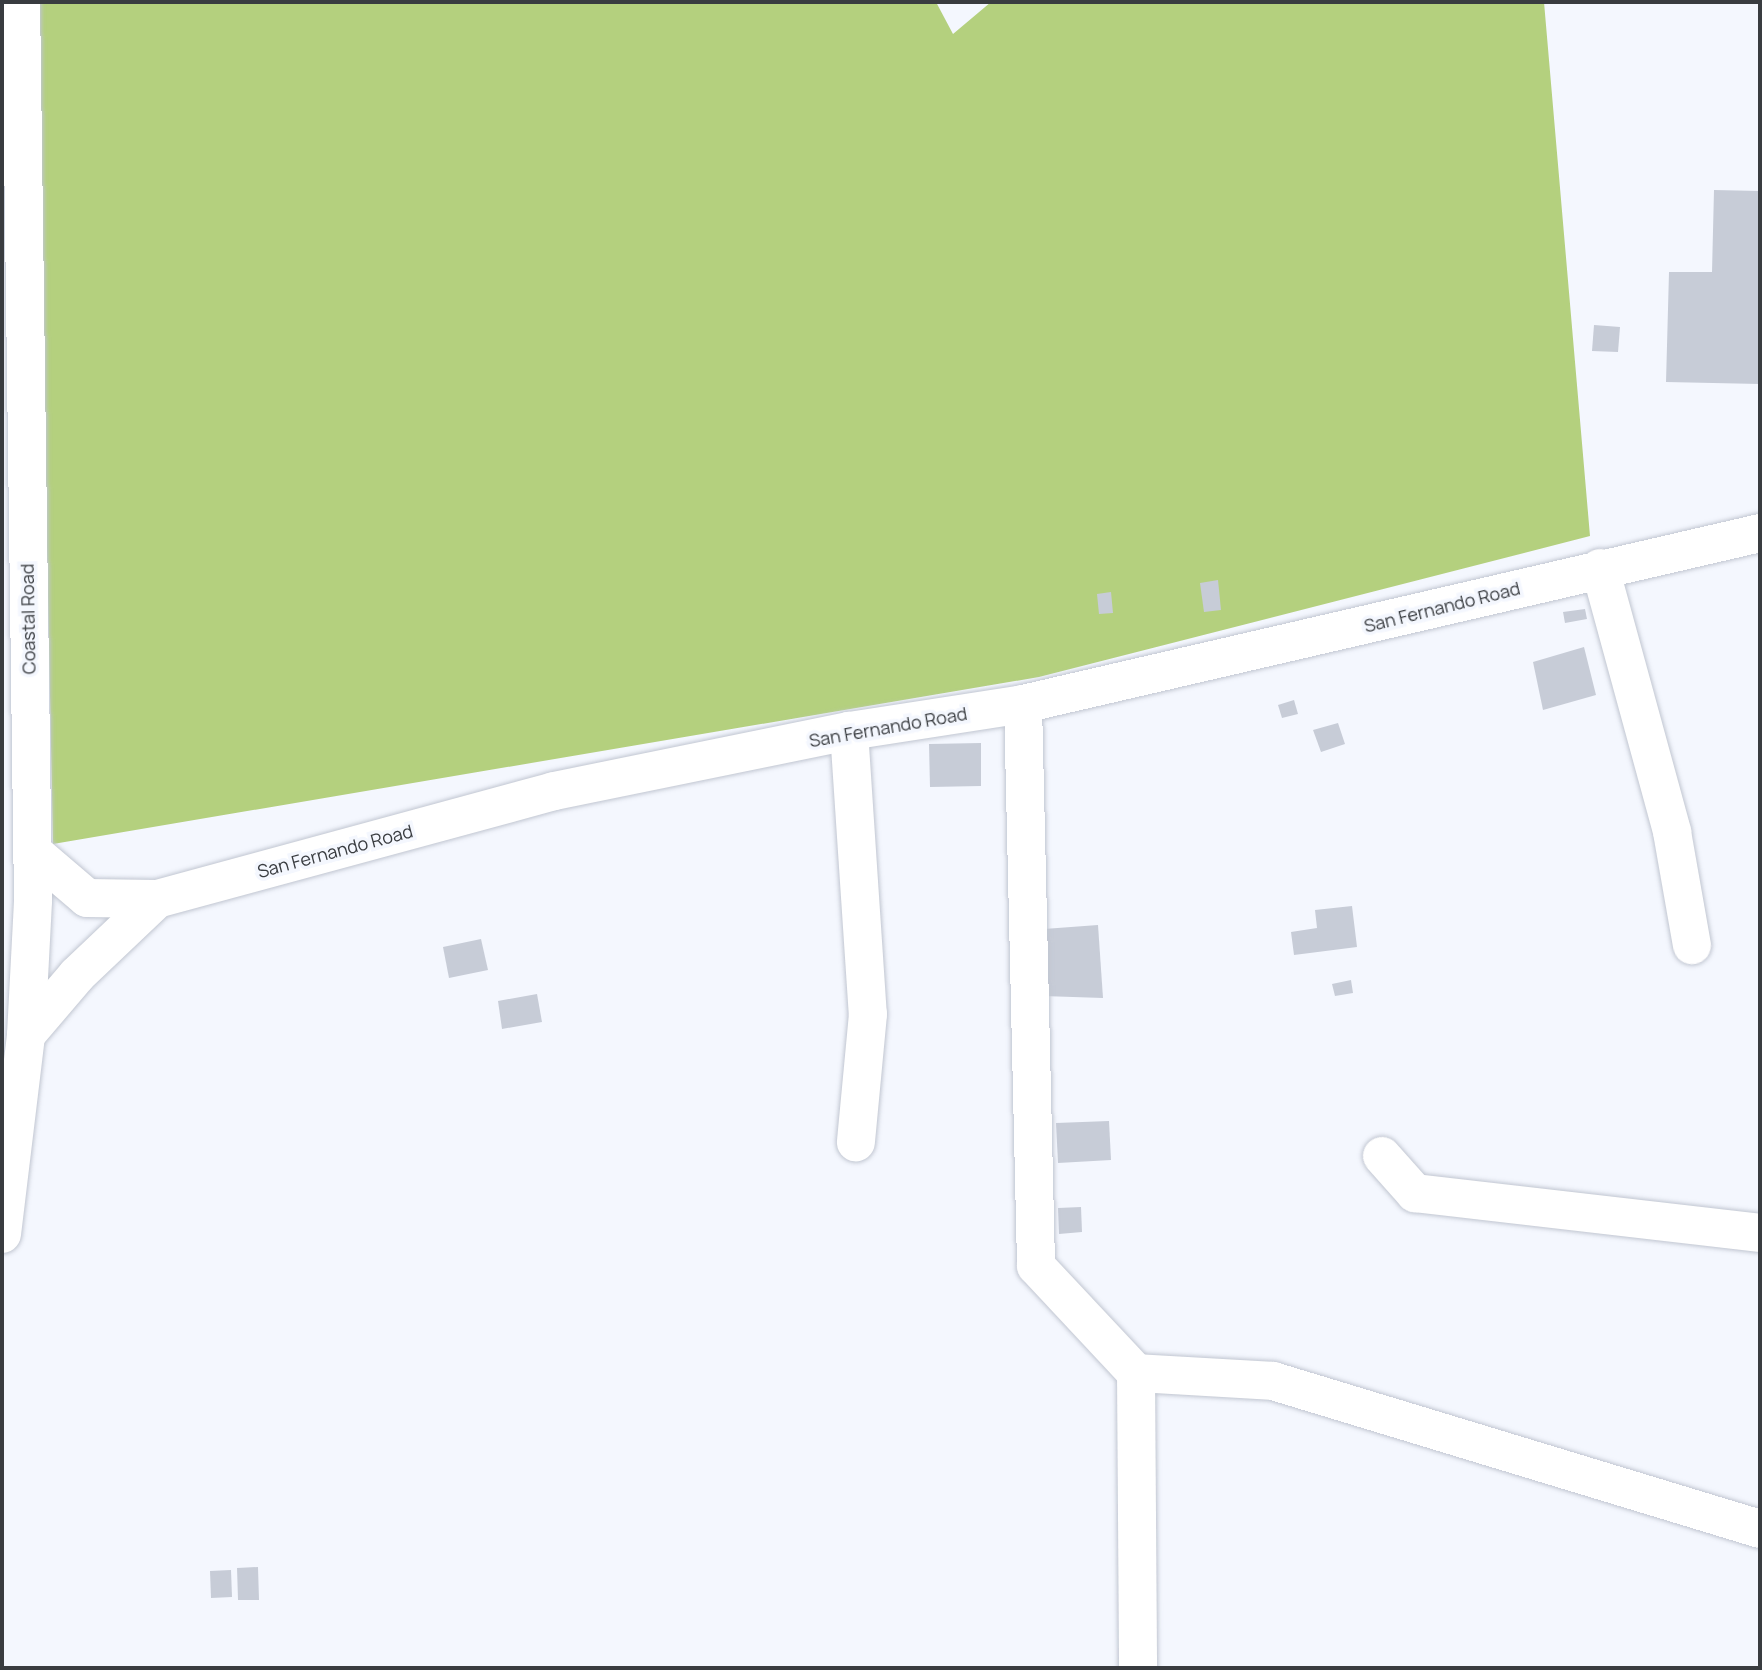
<!DOCTYPE html>
<style>
body{margin:0}
#map{position:relative;width:1762px;height:1670px;overflow:hidden;background:#f4f7fe;font-family:Manrope,sans-serif}
div>[style]{position:absolute}
.green>*{inset:0;background:#b4d07e}
.building>*{inset:0;background:#c7ccd7}
.roads{filter:drop-shadow(0 0 2px #c1c6d1) drop-shadow(0 0 2px #c1c6d1)}
.minor>*{height:38px;margin:-19px;padding:0 19px;transform-origin:19px;border-radius:19px;background:#fff}
span{translate:-50% -50%;white-space:nowrap;text-align:center;line-height:1.15;-webkit-text-stroke:7px #f4f7fe;paint-order:stroke}
.street-label{font-size:18px;color:#393c40}
.frame{position:absolute;inset:0;border:4px solid #393c40;pointer-events:none}
</style>
<div id="map">
<div class="green">
<div style="clip-path:polygon(36px 2px,936px 2px,953px 34px,991px 2px,1544px 2px,1590px 536px,1039px 677px,53px 844px)"></div>
</div>
<div class="building">
<div style="clip-path:polygon(1714px 190px,1760px 191px,1760px 384px,1666px 382px,1669px 272px,1712px 272px)"></div>
<div style="clip-path:polygon(1594px 325px,1620px 327px,1618px 352px,1592px 351px)"></div>
<div style="clip-path:polygon(1218px 580px,1221px 610px,1204px 612px,1200px 583px)"></div>
<div style="clip-path:polygon(1111px 592px,1113px 613px,1099px 614px,1097px 594px)"></div>
<div style="clip-path:polygon(1585px 609px,1587px 619px,1565px 623px,1563px 612px)"></div>
<div style="clip-path:polygon(1584px 647px,1596px 695px,1543px 710px,1533px 662px)"></div>
<div style="clip-path:polygon(1294px 700px,1298px 714px,1282px 718px,1278px 705px)"></div>
<div style="clip-path:polygon(1338px 723px,1345px 744px,1321px 752px,1313px 730px)"></div>
<div style="clip-path:polygon(981px 743px,981px 786px,930px 787px,929px 744px)"></div>
<div style="clip-path:polygon(1352px 906px,1357px 947px,1294px 955px,1291px 932px,1317px 928px,1315px 910px)"></div>
<div style="clip-path:polygon(1098px 925px,1103px 998px,1043px 996px,1044px 929px)"></div>
<div style="clip-path:polygon(481px 939px,488px 970px,449px 978px,443px 947px)"></div>
<div style="clip-path:polygon(1351px 980px,1353px 993px,1335px 996px,1332px 984px)"></div>
<div style="clip-path:polygon(537px 994px,542px 1022px,502px 1029px,498px 1001px)"></div>
<div style="clip-path:polygon(1109px 1121px,1111px 1160px,1058px 1163px,1056px 1123px)"></div>
<div style="clip-path:polygon(1081px 1207px,1082px 1232px,1059px 1234px,1058px 1208px)"></div>
<div style="clip-path:polygon(258px 1567px,259px 1600px,238px 1600px,237px 1568px)"></div>
<div style="clip-path:polygon(231px 1570px,232px 1597px,211px 1598px,210px 1571px)"></div>
</div>
<div class="roads">
<div class="minor">
<div style="left:1600px;top:568px;width:274px;rotate:74.7deg"></div>
<div style="left:1672px;top:832px;width:115px;rotate:80deg"></div>
<div style="left:1023px;top:704px;width:562px;rotate:88.67deg"></div>
<div style="left:1036px;top:1266px;width:146px;rotate:46.9deg"></div>
<div style="left:1136px;top:1373px;width:295px;rotate:89.6deg"></div>
<div style="left:849px;top:731px;width:284px;rotate:86.2deg"></div>
<div style="left:868px;top:1014px;width:129px;rotate:95.4deg"></div>
<div style="left:32px;top:851px;width:72px;rotate:40.5deg"></div>
<div style="left:87px;top:898px;width:70px;rotate:0.8deg"></div>
<div style="left:157px;top:899px;width:411px;rotate:-15.2deg"></div>
<div style="left:554px;top:791px;width:301px;rotate:-11.5deg"></div>
<div style="left:849px;top:731px;width:176px;rotate:-8.8deg"></div>
<div style="left:1023px;top:704px;width:757px;rotate:-13.06deg"></div>
<div style="left:26px;top:1035px;width:79px;rotate:-49.6deg"></div>
<div style="left:77px;top:975px;width:110px;rotate:-43.5deg"></div>
<div style="left:1382px;top:1156px;width:50px;rotate:48.3deg"></div>
<div style="left:1415px;top:1193px;width:347px;rotate:6.6deg"></div>
<div style="left:2px;top:1234px;width:200px;rotate:-83.1deg"></div>
<div style="left:26px;top:1035px;width:134px;rotate:-87deg"></div>
<div style="left:33px;top:901px;width:899px;rotate:-90.76deg"></div>
<div style="left:1136px;top:1373px;width:137px;rotate:3.3deg"></div>
<div style="left:1273px;top:1381px;width:509px;rotate:16.9deg"></div>
</div>
</div>
<div class="street-label">
<span style="left:1442px;top:607px;rotate:-14deg">San Fernando Road</span>
<span style="left:28px;top:619px;rotate:-91deg">Coastal Road</span>
<span style="left:888px;top:727px;rotate:-10deg">San Fernando Road</span>
<span style="left:335px;top:851px;rotate:-15deg">San Fernando Road</span>
</div>
<div class="frame"></div>
</div>
